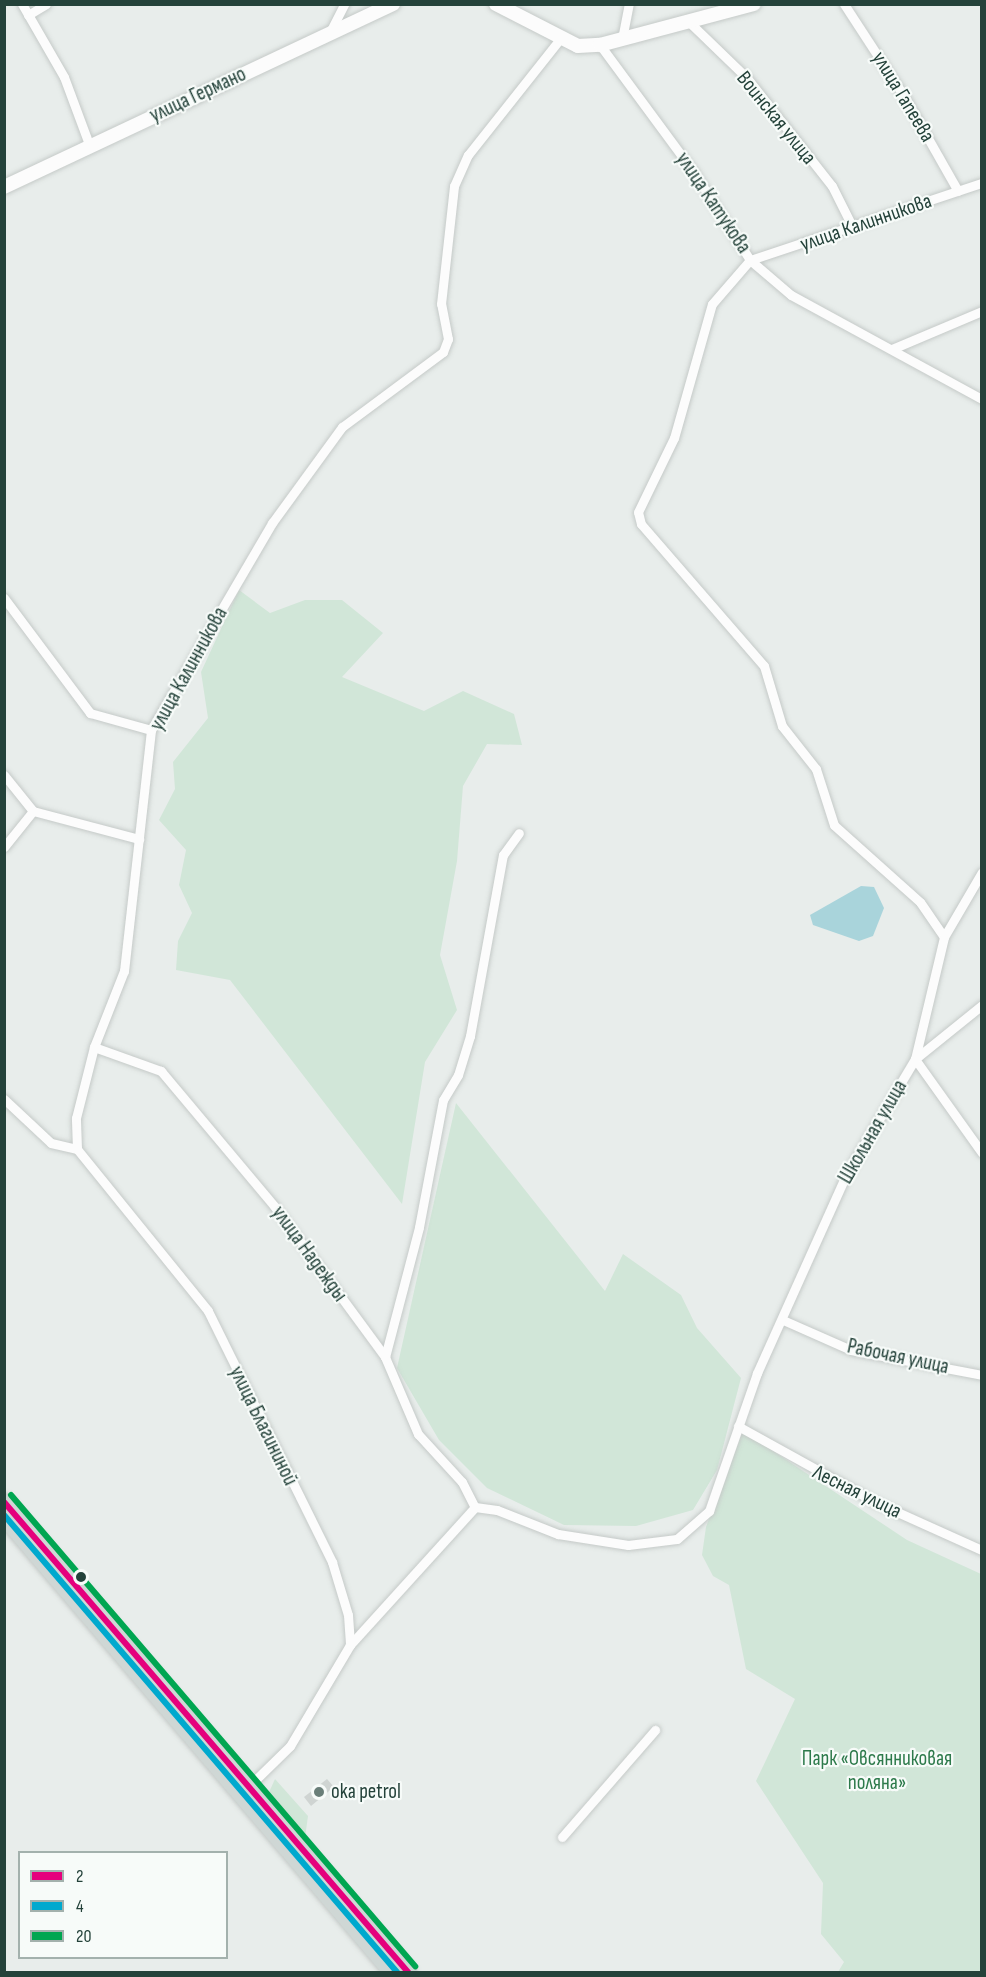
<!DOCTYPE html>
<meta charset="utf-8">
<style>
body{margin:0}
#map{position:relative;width:986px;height:1977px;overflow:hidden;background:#e8edeb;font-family:"Sofia Sans Condensed",sans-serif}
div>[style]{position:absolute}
.green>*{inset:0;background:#d1e6d8}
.water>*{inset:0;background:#a9d4db}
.building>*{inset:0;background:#cfd4d2}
.roads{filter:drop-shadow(0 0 2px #c5cac8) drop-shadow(0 0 2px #c5cac8)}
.minor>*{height:9px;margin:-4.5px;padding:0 4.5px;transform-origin:4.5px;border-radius:4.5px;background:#fcfcfc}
.secondary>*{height:14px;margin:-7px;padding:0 7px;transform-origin:7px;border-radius:7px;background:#fcfcfc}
.primary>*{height:15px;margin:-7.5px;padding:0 7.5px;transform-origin:7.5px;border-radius:7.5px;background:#cfd7d5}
.bus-1>*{height:6px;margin:-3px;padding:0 3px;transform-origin:3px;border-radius:3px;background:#e5007d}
.bus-2>*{height:6px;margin:-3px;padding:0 3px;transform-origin:3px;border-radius:3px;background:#00a9ce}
.bus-3>*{height:6px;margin:-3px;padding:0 3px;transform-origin:3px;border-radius:3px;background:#00a651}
.dots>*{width:16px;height:16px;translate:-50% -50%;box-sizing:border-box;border:3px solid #f7fbf9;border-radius:50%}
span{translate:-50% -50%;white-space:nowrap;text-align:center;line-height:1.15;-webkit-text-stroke:4.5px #f7fbf9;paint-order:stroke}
.street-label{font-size:21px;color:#24423a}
.park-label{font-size:21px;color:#2d7a4b}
.poi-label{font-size:21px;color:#24423a}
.left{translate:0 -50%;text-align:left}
.frame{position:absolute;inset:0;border:6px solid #24423a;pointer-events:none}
.legend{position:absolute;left:18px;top:1851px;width:210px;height:108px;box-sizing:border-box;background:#f7fbf9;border:2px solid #a3b1ad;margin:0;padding:8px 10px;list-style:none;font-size:18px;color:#24423a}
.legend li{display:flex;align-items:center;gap:12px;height:30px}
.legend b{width:30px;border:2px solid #a3b1ad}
</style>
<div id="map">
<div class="green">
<div style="clip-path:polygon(239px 590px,270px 613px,305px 600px,342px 600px,383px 633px,342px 677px,424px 711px,463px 691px,514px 714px,522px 745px,487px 744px,463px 786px,457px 861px,440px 955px,457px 1010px,425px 1062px,402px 1204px,230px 980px,176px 970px,178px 941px,192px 913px,179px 885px,186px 850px,159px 820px,175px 789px,173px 762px,208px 718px,201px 672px)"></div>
<div style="clip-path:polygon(456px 1103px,605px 1291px,623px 1254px,681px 1295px,697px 1328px,741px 1378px,717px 1470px,693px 1510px,636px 1526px,564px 1525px,487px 1488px,439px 1440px,397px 1368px)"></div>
<div style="clip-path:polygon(743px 1431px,907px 1540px,981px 1574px,981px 1972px,838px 1972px,844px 1962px,821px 1934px,823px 1883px,756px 1781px,795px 1699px,746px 1669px,729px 1585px,713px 1576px,702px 1555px,706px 1527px)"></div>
<div style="clip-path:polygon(275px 1779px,308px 1816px,304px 1845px,266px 1799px)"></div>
</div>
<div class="water">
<div style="clip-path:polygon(861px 886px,874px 887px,884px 908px,873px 936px,859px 941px,813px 925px,810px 915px)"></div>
</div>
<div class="building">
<div style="clip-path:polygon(327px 1779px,334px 1787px,311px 1806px,304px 1797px)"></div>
</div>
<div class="roads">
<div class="minor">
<div style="left:22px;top:4px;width:84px;rotate:60.1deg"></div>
<div style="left:64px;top:77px;width:75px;rotate:69.6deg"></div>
<div style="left:844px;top:4px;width:110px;rotate:56.9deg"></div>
<div style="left:904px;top:96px;width:109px;rotate:60.4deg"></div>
<div style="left:28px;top:15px;width:21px;rotate:-31deg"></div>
<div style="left:687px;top:20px;width:83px;rotate:44deg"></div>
<div style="left:747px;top:78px;width:137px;rotate:51.8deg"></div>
<div style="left:832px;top:186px;width:45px;rotate:63.4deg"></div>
<div style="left:329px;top:34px;width:34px;rotate:-63deg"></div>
<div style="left:622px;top:39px;width:36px;rotate:-79deg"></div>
<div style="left:600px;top:45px;width:160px;rotate:53.6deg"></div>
<div style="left:695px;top:174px;width:102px;rotate:57.4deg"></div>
<div style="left:750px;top:260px;width:54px;rotate:40.5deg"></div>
<div style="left:791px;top:295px;width:217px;rotate:28.6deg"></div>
<div style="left:892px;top:349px;width:98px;rotate:-22.9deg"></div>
<div style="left:4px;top:598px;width:144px;rotate:53.2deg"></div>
<div style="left:90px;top:713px;width:63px;rotate:15.6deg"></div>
<div style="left:4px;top:775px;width:46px;rotate:51.1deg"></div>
<div style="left:33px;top:811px;width:46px;rotate:128.9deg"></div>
<div style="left:33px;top:811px;width:110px;rotate:14.8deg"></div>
<div style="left:944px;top:937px;width:42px;rotate:-124.4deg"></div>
<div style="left:920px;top:902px;width:115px;rotate:-138.2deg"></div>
<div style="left:834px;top:825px;width:59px;rotate:-107.8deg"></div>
<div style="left:816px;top:769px;width:55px;rotate:-128.3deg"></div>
<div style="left:782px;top:726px;width:63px;rotate:-106.7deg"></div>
<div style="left:764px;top:666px;width:188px;rotate:-130.9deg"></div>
<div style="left:641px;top:524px;width:12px;rotate:-104deg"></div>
<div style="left:638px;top:512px;width:82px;rotate:-64.1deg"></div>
<div style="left:674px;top:438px;width:139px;rotate:-74.2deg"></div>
<div style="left:712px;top:304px;width:58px;rotate:-49.2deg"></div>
<div style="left:750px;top:260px;width:244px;rotate:-18.4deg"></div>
<div style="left:982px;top:1005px;width:86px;rotate:141.1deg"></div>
<div style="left:915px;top:1059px;width:115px;rotate:54.5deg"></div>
<div style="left:94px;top:1047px;width:71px;rotate:19.7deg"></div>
<div style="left:161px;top:1071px;width:177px;rotate:50deg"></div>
<div style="left:275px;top:1207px;width:186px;rotate:53.7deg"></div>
<div style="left:385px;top:1357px;width:84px;rotate:66.8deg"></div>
<div style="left:418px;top:1434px;width:65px;rotate:47.5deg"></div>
<div style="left:462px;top:1482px;width:28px;rotate:63deg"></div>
<div style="left:4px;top:1099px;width:64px;rotate:43.1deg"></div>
<div style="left:51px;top:1143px;width:27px;rotate:13deg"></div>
<div style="left:77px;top:1149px;width:208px;rotate:51deg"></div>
<div style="left:208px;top:1311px;width:280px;rotate:63.7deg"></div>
<div style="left:332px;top:1562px;width:55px;rotate:73.2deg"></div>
<div style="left:348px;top:1615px;width:30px;rotate:86deg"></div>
<div style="left:77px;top:1149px;width:31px;rotate:-92deg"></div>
<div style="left:76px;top:1118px;width:73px;rotate:-75.8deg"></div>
<div style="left:94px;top:1047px;width:82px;rotate:-68.5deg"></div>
<div style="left:124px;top:971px;width:243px;rotate:-83.6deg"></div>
<div style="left:151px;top:730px;width:240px;rotate:-59.7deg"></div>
<div style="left:272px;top:523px;width:119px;rotate:-53.9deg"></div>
<div style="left:342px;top:427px;width:126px;rotate:-36.6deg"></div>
<div style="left:443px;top:352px;width:14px;rotate:-69deg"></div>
<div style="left:448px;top:339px;width:36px;rotate:-101deg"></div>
<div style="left:441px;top:304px;width:119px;rotate:-83.7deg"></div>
<div style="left:454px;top:186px;width:34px;rotate:-66deg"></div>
<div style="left:468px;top:155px;width:148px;rotate:-51.6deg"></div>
<div style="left:783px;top:1320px;width:74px;rotate:23.8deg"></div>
<div style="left:851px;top:1350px;width:133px;rotate:10.8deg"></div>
<div style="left:385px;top:1357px;width:134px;rotate:-75.3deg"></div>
<div style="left:419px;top:1227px;width:129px;rotate:-79.3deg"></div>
<div style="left:443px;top:1100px;width:29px;rotate:-59deg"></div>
<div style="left:458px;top:1075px;width:41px;rotate:-72.9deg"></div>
<div style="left:470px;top:1036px;width:184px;rotate:-79.7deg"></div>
<div style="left:503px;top:855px;width:27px;rotate:-54deg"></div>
<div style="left:738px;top:1426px;width:157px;rotate:29deg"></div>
<div style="left:875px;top:1502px;width:117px;rotate:24.2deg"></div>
<div style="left:475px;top:1507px;width:22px;rotate:8deg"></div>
<div style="left:497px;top:1510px;width:66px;rotate:21.5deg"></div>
<div style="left:558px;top:1534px;width:71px;rotate:8.9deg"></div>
<div style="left:628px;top:1545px;width:49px;rotate:-7deg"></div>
<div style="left:677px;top:1539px;width:43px;rotate:-41.2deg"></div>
<div style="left:709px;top:1511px;width:146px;rotate:-70.8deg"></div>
<div style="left:757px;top:1373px;width:219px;rotate:-65.8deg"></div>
<div style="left:847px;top:1173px;width:133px;rotate:-59.2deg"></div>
<div style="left:915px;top:1059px;width:125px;rotate:-76.6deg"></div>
<div style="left:944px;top:937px;width:75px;rotate:-59.7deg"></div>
<div style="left:245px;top:1790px;width:63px;rotate:-44.4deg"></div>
<div style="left:290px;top:1746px;width:117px;rotate:-59.3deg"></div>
<div style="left:350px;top:1645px;width:186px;rotate:-47.8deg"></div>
<div style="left:562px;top:1837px;width:142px;rotate:-49deg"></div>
</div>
<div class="secondary">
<div style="left:496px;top:4px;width:92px;rotate:27.1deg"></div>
<div style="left:578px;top:46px;width:22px;rotate:-3deg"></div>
<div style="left:600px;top:45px;width:159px;rotate:-14.9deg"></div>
<div style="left:4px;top:187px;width:430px;rotate:-25.2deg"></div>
</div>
<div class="primary">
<div style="left:4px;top:1501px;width:621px;rotate:49.38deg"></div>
<div style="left:4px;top:1518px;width:597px;rotate:49.55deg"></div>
</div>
</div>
<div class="bus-1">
<div style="left:4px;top:1502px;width:620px;rotate:49.32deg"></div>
</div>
<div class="bus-2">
<div style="left:4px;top:1515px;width:603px;rotate:49.31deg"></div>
</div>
<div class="bus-3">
<div style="left:11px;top:1495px;width:621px;rotate:49.38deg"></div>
</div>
<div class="dots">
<div style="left:81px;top:1577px;background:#24423a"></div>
<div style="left:319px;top:1792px;background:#697e78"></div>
</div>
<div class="street-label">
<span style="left:198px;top:95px;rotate:-25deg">улица Германо</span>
<span style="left:903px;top:97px;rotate:59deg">улица Гапеева</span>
<span style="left:776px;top:118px;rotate:51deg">Воинская улица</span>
<span style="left:713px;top:203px;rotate:56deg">улица Катукова</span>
<span style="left:866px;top:223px;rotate:-19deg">улица Калинникова</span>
<span style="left:189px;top:669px;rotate:-61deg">улица Калинникова</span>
<span style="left:873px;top:1132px;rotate:-60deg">Школьная улица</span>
<span style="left:309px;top:1254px;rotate:54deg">улица Надежды</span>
<span style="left:898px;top:1357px;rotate:12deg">Рабочая улица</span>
<span style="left:263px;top:1426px;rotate:64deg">улица Благининой</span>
<span style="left:857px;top:1492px;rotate:26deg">Лесная улица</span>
</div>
<div class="park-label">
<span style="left:877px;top:1771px">Парк «Овсянниковая<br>поляна»</span>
</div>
<div class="poi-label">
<span class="left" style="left:331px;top:1792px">oka petrol</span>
</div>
<div class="frame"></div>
<ul class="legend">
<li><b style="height:8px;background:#e5007d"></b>2</li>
<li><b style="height:8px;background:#00a9ce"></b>4</li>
<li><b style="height:8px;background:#00a651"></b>20</li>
</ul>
</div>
